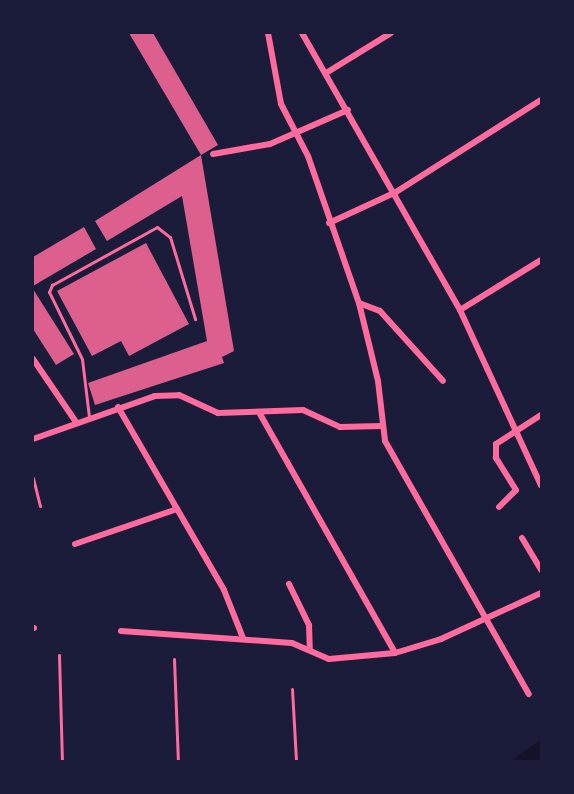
<!DOCTYPE html>
<style>
body{margin:0}
#map{position:relative;width:574px;height:794px;overflow:hidden;background:#1b1b3a;font-family:Lato,sans-serif}
div>[style]{position:absolute}
.water>*{inset:0;background:#12122b}
.building>*{inset:0;background:#dd5f8e}
.service>*{height:3px;margin:-1.5px;padding:0 1.5px;transform-origin:1.5px;border-radius:1.5px;background:#ff6b9d}
.minor>*{height:6px;margin:-3px;padding:0 3px;transform-origin:3px;border-radius:3px;background:#ff6b9d}
span{translate:-50% -50%;white-space:nowrap;text-align:center;line-height:1.15;-webkit-text-stroke:6px #1b1b3a;paint-order:stroke}
.frame{position:absolute;inset:0;border:34px solid #1b1b3a;pointer-events:none}
</style>
<div id="map">
<div class="water">
<div style="clip-path:polygon(541px 740px,541px 761px,511px 761px)"></div>
</div>
<div class="building">
<div style="clip-path:polygon(129px 33px,153px 33px,218px 145px,201px 155px)"></div>
<div style="clip-path:polygon(201px 155px,234px 351px,222px 357px,224px 363px,95px 405px,88px 383px,207px 341px,182px 196px,107px 241px,95px 221px)"></div>
<div style="clip-path:polygon(84px 227px,96px 249px,33px 286px,33px 257px)"></div>
<div style="clip-path:polygon(146px 243px,189px 324px,129px 356px,121px 341px,92px 356px,57px 291px)"></div>
<div style="clip-path:polygon(33px 289px,74px 354px,56px 365px,33px 329px)"></div>
</div>
<div class="service">
<div style="left:89px;top:417px;width:58px;rotate:-96.9deg"></div>
<div style="left:82px;top:359px;width:75px;rotate:-116.2deg"></div>
<div style="left:49px;top:292px;width:8px;rotate:-67deg"></div>
<div style="left:52px;top:285px;width:120px;rotate:-28.9deg"></div>
<div style="left:157px;top:227px;width:16px;rotate:38deg"></div>
<div style="left:170px;top:237px;width:86px;rotate:73deg"></div>
<div style="left:33px;top:478px;width:29px;rotate:76deg"></div>
<div style="left:59px;top:655px;width:106px;rotate:88.4deg"></div>
<div style="left:174px;top:659px;width:102px;rotate:87.8deg"></div>
<div style="left:292px;top:689px;width:72px;rotate:86.8deg"></div>
</div>
<div class="minor">
<div style="left:268px;top:33px;width:72px;rotate:79.6deg"></div>
<div style="left:281px;top:104px;width:59px;rotate:62.6deg"></div>
<div style="left:308px;top:156px;width:156px;rotate:70.9deg"></div>
<div style="left:359px;top:303px;width:80px;rotate:76.3deg"></div>
<div style="left:378px;top:381px;width:60px;rotate:83.3deg"></div>
<div style="left:385px;top:441px;width:291px;rotate:60.4deg"></div>
<div style="left:302px;top:33px;width:319px;rotate:60.3deg"></div>
<div style="left:460px;top:310px;width:193px;rotate:65.2deg"></div>
<div style="left:326px;top:73px;width:76px;rotate:-31.6deg"></div>
<div style="left:213px;top:154px;width:58px;rotate:-10deg"></div>
<div style="left:270px;top:144px;width:85px;rotate:-23.6deg"></div>
<div style="left:329px;top:223px;width:74px;rotate:-24.8deg"></div>
<div style="left:396px;top:192px;width:172px;rotate:-32.4deg"></div>
<div style="left:359px;top:303px;width:22px;rotate:21deg"></div>
<div style="left:380px;top:311px;width:94px;rotate:48deg"></div>
<div style="left:460px;top:310px;width:95px;rotate:-31.7deg"></div>
<div style="left:33px;top:359px;width:76px;rotate:55.7deg"></div>
<div style="left:118px;top:407px;width:211px;rotate:59.9deg"></div>
<div style="left:224px;top:590px;width:52px;rotate:68.4deg"></div>
<div style="left:260px;top:414px;width:274px;rotate:60.5deg"></div>
<div style="left:33px;top:439px;width:129px;rotate:-19.4deg"></div>
<div style="left:155px;top:396px;width:24px;rotate:-2deg"></div>
<div style="left:179px;top:395px;width:43px;rotate:24.8deg"></div>
<div style="left:218px;top:413px;width:85px;rotate:-2deg"></div>
<div style="left:303px;top:410px;width:41px;rotate:24.7deg"></div>
<div style="left:340px;top:427px;width:41px;rotate:-1.4deg"></div>
<div style="left:499px;top:507px;width:24px;rotate:-45deg"></div>
<div style="left:516px;top:490px;width:38px;rotate:-122deg"></div>
<div style="left:496px;top:458px;width:14px;rotate:-90deg"></div>
<div style="left:496px;top:444px;width:54px;rotate:-32.8deg"></div>
<div style="left:522px;top:538px;width:37px;rotate:59deg"></div>
<div style="left:75px;top:544px;width:108px;rotate:-18.9deg"></div>
<div style="left:289px;top:584px;width:46px;rotate:64deg"></div>
<div style="left:309px;top:625px;width:23px;rotate:88deg"></div>
<div style="left:33px;top:628px;width:1px"></div>
<div style="left:121px;top:631px;width:171px;rotate:4deg"></div>
<div style="left:292px;top:643px;width:40px;rotate:23.4deg"></div>
<div style="left:329px;top:659px;width:66px;rotate:-5.2deg"></div>
<div style="left:395px;top:653px;width:48px;rotate:-16.9deg"></div>
<div style="left:441px;top:639px;width:110px;rotate:-24.7deg"></div>
</div>
<div class="frame"></div>
</div>
